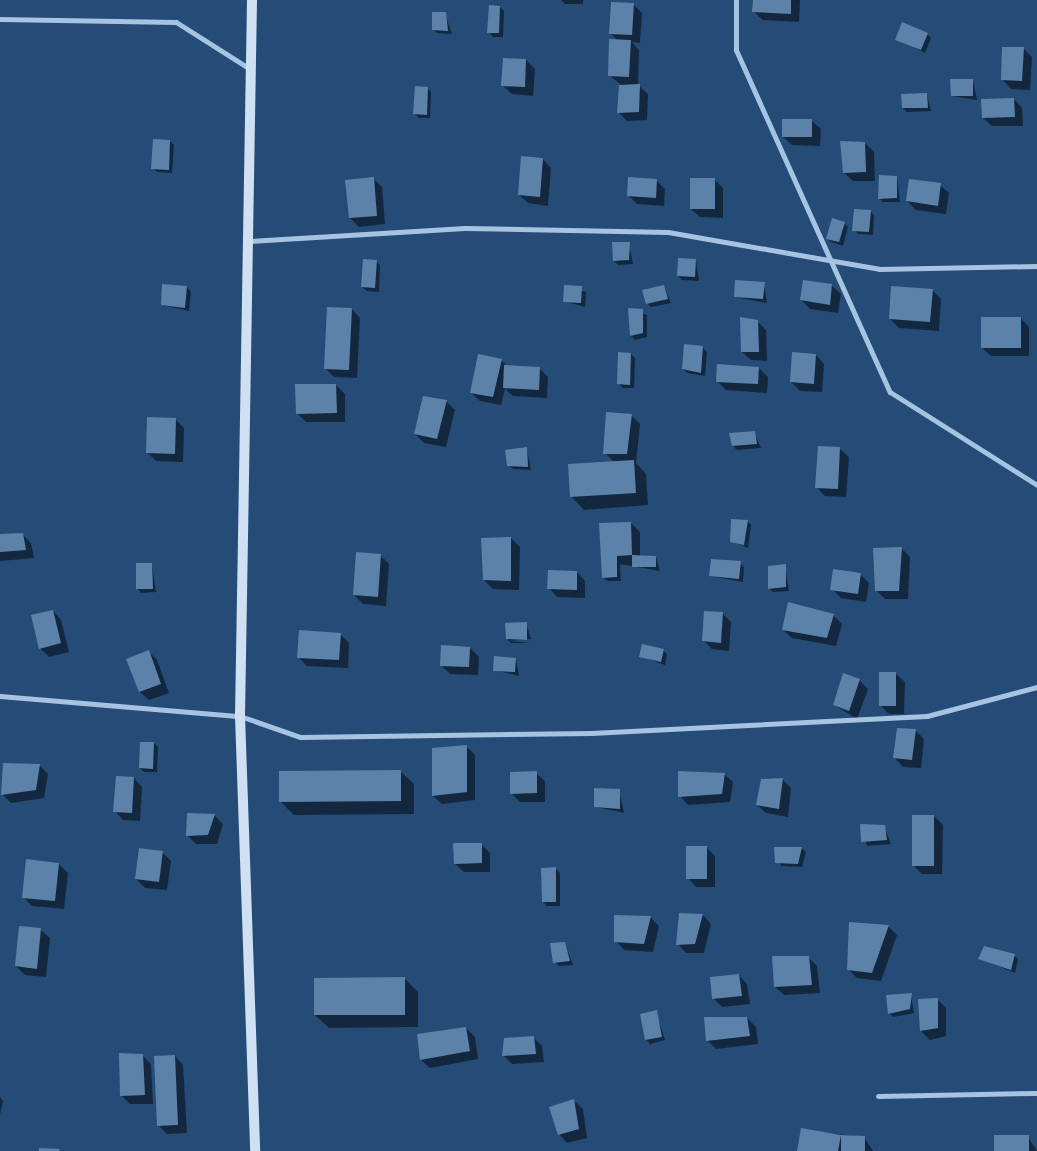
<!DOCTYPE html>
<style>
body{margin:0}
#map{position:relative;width:1037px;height:1151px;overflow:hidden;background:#254c76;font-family:"Exo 2",sans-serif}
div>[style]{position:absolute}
.shadow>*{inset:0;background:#0007}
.building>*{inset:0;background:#5d82a9}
.street>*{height:5px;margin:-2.5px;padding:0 2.5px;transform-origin:2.5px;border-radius:2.5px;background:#a6c4e2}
.secondary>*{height:10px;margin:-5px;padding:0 5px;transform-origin:5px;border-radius:5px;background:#cfe0f3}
span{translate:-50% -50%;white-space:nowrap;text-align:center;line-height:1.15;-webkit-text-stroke:5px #254c76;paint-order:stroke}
</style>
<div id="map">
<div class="shadow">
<div style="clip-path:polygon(561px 0,583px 0,583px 4px,565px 4px)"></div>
<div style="clip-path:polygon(754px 0,800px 0,799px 22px,763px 20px,754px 12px)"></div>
<div style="clip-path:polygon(633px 4px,642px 13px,640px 43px,632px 42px,639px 50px,638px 85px,648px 94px,647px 120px,627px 121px,618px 112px,620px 84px,609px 75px,618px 41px,610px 33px)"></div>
<div style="clip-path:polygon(500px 7px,504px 11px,503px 37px,493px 37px,489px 32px)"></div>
<div style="clip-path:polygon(445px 14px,452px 34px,437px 33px,433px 29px)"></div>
<div style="clip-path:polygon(927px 34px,931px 38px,925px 53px,897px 39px)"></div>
<div style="clip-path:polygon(1023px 48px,1032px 57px,1030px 90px,1011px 89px,1003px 80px)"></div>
<div style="clip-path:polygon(526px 60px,535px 69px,533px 96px,512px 94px,503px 86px)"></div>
<div style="clip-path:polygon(973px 81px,977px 100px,952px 96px)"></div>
<div style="clip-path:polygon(427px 88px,431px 92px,430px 118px,419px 118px,415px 114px)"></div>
<div style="clip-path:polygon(927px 94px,931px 111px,907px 112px,903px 108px)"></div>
<div style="clip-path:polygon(1014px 99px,1022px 108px,1023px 126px,992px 126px,983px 118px)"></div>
<div style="clip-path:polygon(812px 121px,821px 129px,820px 146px,792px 145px,783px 137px)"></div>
<div style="clip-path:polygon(170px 141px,174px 145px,172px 173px,157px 172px,153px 168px)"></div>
<div style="clip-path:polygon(865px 143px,874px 152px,875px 181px,853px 181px,844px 173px)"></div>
<div style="clip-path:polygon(543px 159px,551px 168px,548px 206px,528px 203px,519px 195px)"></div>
<div style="clip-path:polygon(897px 177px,900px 202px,883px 202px,879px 198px)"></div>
<div style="clip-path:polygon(373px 178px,382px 187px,385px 224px,359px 227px,350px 218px)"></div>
<div style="clip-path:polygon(714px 179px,723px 188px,723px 218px,700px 217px,691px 209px)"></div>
<div style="clip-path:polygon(657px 181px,665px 189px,664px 206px,637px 204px,628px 195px)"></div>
<div style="clip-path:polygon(940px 185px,949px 193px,946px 214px,916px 210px,907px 201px)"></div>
<div style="clip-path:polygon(870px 211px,874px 215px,873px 235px,858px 234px,854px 230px)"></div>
<div style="clip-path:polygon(844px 223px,848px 227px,843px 246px,831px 242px,827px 238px)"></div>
<div style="clip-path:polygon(629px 243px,633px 264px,618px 265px,614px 261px)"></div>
<div style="clip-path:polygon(376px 261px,380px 265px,379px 292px,367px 291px,362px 287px)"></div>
<div style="clip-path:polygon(696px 261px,699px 281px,682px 280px,678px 276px)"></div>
<div style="clip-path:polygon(764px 283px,767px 303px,735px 297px)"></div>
<div style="clip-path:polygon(565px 286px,586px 292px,585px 307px,564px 301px)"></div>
<div style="clip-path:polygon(664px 286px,671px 303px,651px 307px,647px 303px)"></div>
<div style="clip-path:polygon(832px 286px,841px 294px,838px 313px,810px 309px,801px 300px)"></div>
<div style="clip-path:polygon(187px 287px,191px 292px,189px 311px,162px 305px)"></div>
<div style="clip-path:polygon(932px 290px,941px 299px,939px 331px,899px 328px,890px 319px)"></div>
<div style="clip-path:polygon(352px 309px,360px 318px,357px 378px,334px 377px,325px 368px)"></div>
<div style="clip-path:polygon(630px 310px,647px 315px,647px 337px,635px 340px,631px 336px)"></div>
<div style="clip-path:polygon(1021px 318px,1029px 327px,1029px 356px,991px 356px,982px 348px)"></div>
<div style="clip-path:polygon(757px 321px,766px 330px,767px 361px,751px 360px,742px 352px)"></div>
<div style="clip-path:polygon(703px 348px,707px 352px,705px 376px,687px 373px,683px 369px)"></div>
<div style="clip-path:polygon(631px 354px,635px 358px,634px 388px,623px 388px,619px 384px)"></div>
<div style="clip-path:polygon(816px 355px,824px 364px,822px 392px,800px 391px,791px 382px)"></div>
<div style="clip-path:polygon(501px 360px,508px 367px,539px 368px,548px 377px,547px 398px,513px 396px,505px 389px,501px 405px,480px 401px,471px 393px)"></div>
<div style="clip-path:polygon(759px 368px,768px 377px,767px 393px,726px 390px,717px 381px)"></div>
<div style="clip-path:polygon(336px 385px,345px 394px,345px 422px,306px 422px,297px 413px)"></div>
<div style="clip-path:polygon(446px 401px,455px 410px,446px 447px,424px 443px,415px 434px)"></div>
<div style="clip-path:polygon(631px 415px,640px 424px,636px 463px,646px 474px,648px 505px,584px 510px,571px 496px,614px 462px,605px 453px)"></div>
<div style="clip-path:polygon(175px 419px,184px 428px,183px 462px,156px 461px,147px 452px)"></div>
<div style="clip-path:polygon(754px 432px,761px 448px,737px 450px,733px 446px)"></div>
<div style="clip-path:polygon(819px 447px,840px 449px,849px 457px,846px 497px,825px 496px,816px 487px)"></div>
<div style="clip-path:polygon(527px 449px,531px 470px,513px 469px,509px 465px)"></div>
<div style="clip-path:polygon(747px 521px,751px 525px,748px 548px,732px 541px)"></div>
<div style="clip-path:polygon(631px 523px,640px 532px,640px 556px,656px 557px,660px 571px,620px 564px,621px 581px,607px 581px,603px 577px)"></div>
<div style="clip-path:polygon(22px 534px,31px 543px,34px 558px,0 561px,0 535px)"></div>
<div style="clip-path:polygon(511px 538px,520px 547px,519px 590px,493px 589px,484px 580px)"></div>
<div style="clip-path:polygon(901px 548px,910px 557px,908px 599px,885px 599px,876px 590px)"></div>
<div style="clip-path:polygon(380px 555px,389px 564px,386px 606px,363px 604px,354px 595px)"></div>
<div style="clip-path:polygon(740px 563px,744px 567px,743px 582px,710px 576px)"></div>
<div style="clip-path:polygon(152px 565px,156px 592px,141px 593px,137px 588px)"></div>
<div style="clip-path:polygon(785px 566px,789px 591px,773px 592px,769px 588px)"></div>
<div style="clip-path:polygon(577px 572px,585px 581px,585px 598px,557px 597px,549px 588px)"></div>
<div style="clip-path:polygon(860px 574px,869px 583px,866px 602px,841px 598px,832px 589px)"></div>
<div style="clip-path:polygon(53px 611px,61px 620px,69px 652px,49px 657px,40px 648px)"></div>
<div style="clip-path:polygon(723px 614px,731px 622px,729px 651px,712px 649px,704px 641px)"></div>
<div style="clip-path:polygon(833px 615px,842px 624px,836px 646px,792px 638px,783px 630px)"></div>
<div style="clip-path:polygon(526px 623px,531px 639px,509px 641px,531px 643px,511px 643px,507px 639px)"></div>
<div style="clip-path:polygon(340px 634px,349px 643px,348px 668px,307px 666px,298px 657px)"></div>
<div style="clip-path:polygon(470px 648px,479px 657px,478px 675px,450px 674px,441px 665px)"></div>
<div style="clip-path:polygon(663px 650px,667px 654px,665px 665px,640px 656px)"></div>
<div style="clip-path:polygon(149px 652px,157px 660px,169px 693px,149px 700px,140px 692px,128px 659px)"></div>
<div style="clip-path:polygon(516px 659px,519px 676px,494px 670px)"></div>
<div style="clip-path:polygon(896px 674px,905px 682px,904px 714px,889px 714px,880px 705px)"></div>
<div style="clip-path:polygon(859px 680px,868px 689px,857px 719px,834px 705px)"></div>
<div style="clip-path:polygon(915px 730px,924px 739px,921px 768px,903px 767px,895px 758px)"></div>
<div style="clip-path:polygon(154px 743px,158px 747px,157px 772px,144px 772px,140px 768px)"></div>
<div style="clip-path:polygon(466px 746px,475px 755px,475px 800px,442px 804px,433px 796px)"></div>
<div style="clip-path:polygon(39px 765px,48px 774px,44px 798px,11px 803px,2px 794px)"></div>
<div style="clip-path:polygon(400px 771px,414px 784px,414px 814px,294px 815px,281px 802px)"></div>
<div style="clip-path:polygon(536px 773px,545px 781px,545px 802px,520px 802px,511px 793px)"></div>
<div style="clip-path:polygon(724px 774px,733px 782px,730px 802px,688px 805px,680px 796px)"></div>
<div style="clip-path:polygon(134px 778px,142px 787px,140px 821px,123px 820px,115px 811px)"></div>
<div style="clip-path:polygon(782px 779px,791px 788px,788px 817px,766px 813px,757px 805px)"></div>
<div style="clip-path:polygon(619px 790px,624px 813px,596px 807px)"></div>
<div style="clip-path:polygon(214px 815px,223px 824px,217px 844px,196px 844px,187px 835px)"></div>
<div style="clip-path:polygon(934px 816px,943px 825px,942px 874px,922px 874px,913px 865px)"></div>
<div style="clip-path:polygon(861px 826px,884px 826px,891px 844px,867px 846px)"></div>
<div style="clip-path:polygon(481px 844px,490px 853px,490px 872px,464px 872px,455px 864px)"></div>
<div style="clip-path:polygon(706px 847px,715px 856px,715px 887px,696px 887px,688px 878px)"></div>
<div style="clip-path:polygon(776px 848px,802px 848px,806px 852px,802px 867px,781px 866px)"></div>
<div style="clip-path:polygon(162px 852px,171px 861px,167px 890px,145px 888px,136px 879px)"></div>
<div style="clip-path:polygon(59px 864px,68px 873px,64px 909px,32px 906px,23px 897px)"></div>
<div style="clip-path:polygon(556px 869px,560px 873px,560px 906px,547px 906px,543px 902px)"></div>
<div style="clip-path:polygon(680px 914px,703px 915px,711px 924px,704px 953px,686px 953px,678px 944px)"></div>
<div style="clip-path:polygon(650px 917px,659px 926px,653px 952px,624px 950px,616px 941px)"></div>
<div style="clip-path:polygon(888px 926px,897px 935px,881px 981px,857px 978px,848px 969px)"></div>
<div style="clip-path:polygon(20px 927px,41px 930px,50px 938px,46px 977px,25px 975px,16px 966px)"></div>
<div style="clip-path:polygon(565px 943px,573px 965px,559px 966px,555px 962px)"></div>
<div style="clip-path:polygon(1014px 955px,1018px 959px,1015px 973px,979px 958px)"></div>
<div style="clip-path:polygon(808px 957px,817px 966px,820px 993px,784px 995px,775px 987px)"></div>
<div style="clip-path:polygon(739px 975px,747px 984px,750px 1004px,722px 1007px,713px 998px)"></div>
<div style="clip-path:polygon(405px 979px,418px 992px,418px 1027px,329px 1028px,315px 1015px)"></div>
<div style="clip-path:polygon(911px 995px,914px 1013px,893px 1017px,889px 1013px)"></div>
<div style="clip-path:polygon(937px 999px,946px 1008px,946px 1036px,930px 1040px,921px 1031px,920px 1000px)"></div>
<div style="clip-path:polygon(656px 1012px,665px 1040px,650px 1044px,646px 1039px)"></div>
<div style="clip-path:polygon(747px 1018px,756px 1027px,758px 1044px,716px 1049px,708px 1041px)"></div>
<div style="clip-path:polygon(466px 1028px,475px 1037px,478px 1059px,430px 1068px,421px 1060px)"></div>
<div style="clip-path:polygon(534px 1038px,542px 1046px,544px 1062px,512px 1064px,504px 1056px)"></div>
<div style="clip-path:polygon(142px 1055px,151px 1064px,153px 1104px,130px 1104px,121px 1095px)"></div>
<div style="clip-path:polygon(175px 1056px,183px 1065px,187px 1133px,167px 1134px,158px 1125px)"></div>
<div style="clip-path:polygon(0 1097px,3px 1101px,0 1114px)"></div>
<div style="clip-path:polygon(574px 1101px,583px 1109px,587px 1138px,567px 1143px,559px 1134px)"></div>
<div style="clip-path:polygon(802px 1130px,864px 1137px,873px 1151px,798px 1151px)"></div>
<div style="clip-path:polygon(1028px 1137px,1037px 1151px,995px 1151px)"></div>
</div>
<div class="building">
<div style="clip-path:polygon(753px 0,791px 0,791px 14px,752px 12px)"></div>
<div style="clip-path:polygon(611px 2px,634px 3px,632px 35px,609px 34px)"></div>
<div style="clip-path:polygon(489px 5px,500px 6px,499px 33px,487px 33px)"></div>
<div style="clip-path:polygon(432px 12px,446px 12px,448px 31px,432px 30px)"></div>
<div style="clip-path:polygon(902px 22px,928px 33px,921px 50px,895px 40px)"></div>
<div style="clip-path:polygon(609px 39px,631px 40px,629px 77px,608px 76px)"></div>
<div style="clip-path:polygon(1002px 47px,1024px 47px,1022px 81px,1001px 80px)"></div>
<div style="clip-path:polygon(503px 58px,526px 59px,525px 87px,501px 86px)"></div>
<div style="clip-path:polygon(950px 79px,973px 79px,973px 96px,951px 96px)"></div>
<div style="clip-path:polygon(640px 84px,639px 112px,617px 113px,619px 85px)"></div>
<div style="clip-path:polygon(415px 86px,428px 87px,427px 115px,413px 114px)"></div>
<div style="clip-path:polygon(927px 93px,928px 108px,902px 108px,901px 94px)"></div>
<div style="clip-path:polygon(1014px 98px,1015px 117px,982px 118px,981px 99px)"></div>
<div style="clip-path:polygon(782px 119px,812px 119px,812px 137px,782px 137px)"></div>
<div style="clip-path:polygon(153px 139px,170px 140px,169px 170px,151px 169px)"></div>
<div style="clip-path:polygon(840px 141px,865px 142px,866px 172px,843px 173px)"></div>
<div style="clip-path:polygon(521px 156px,543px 158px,540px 197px,518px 195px)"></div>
<div style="clip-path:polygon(879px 175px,897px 176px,897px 198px,878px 199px)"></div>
<div style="clip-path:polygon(374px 177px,377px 216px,349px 218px,345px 180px)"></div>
<div style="clip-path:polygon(628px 177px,657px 179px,656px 198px,627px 196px)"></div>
<div style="clip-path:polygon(690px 178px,715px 178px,715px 209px,690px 209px)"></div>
<div style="clip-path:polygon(909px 179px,941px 183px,938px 206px,906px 201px)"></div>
<div style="clip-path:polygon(854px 209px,871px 210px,869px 232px,852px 231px)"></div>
<div style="clip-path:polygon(832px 218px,845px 222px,839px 242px,826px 239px)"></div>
<div style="clip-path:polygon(612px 242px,630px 242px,629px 260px,613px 261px)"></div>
<div style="clip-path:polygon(678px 258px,696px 259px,695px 277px,677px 276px)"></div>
<div style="clip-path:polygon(363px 259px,377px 260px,375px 288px,361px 287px)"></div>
<div style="clip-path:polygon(735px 280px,765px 282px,763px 299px,734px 297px)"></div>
<div style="clip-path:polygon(803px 280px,832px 284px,830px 305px,800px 300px)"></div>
<div style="clip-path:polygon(162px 284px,187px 286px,185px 308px,161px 305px)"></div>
<div style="clip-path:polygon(564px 285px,582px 286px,581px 303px,563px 302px)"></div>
<div style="clip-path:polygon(664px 285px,668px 299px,646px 304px,642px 290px)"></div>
<div style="clip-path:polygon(891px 286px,933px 289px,930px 322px,889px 319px)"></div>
<div style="clip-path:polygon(327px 307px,352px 308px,349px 370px,324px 369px)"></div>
<div style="clip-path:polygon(628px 308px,643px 309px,643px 333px,630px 336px)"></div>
<div style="clip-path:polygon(740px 317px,758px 320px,759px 352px,741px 352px)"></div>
<div style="clip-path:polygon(981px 317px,1021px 317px,1021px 348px,981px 348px)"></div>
<div style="clip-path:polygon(684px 344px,703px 346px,701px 373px,682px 369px)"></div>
<div style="clip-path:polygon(618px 352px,631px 353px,630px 385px,617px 384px)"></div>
<div style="clip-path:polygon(792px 352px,816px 354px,814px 384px,790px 382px)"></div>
<div style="clip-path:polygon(478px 354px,502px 359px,493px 397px,470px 393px)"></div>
<div style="clip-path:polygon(717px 364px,759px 367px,758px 384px,716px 382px)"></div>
<div style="clip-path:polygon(504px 365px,540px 367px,539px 390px,503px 388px)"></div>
<div style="clip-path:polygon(295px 384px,336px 384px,337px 413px,296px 414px)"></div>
<div style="clip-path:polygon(423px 396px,447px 400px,437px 439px,414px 434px)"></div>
<div style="clip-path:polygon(606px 412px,632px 414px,627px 454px,603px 454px)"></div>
<div style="clip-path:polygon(147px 417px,176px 418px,175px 454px,146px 453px)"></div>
<div style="clip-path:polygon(755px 431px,757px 444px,732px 446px,729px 433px)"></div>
<div style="clip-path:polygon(818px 446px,840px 447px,838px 489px,815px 488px)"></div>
<div style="clip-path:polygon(527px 447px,528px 467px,507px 466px,505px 450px)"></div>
<div style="clip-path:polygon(634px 460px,636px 493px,570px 497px,568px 464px)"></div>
<div style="clip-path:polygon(731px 519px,748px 520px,744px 545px,730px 542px)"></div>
<div style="clip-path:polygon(631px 522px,632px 555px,656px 556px,656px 567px,632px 567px,632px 555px,617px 556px,617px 577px,602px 578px,599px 523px)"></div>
<div style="clip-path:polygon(23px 533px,26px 550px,0 552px,0 534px)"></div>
<div style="clip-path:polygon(511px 537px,511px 581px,483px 580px,481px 538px)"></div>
<div style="clip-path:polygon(902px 547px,899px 591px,875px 591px,873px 548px)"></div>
<div style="clip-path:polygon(356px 552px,381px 554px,378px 597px,353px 595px)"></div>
<div style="clip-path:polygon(711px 559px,741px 561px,739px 579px,709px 576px)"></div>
<div style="clip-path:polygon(136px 563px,152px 563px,153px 589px,136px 589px)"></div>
<div style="clip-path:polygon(786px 564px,786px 587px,768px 589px,768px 566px)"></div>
<div style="clip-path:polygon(833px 569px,861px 573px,858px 594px,830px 590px)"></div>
<div style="clip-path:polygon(548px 570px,577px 571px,577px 590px,547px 589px)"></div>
<div style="clip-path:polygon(788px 602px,834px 614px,827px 638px,782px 630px)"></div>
<div style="clip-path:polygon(53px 610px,61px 643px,39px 649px,31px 615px)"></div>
<div style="clip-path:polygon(704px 611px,723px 612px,721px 643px,702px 641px)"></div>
<div style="clip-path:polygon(527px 622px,527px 640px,506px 639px,505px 623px)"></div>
<div style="clip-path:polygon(299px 630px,341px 633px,339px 660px,297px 658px)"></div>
<div style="clip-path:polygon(642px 644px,664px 649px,661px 662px,639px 657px)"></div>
<div style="clip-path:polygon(441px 645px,470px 647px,469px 667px,440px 666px)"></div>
<div style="clip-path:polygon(149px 650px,161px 684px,139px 692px,126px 659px)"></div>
<div style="clip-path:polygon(494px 656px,516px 658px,515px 672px,493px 671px)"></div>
<div style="clip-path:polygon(879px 672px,896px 672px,896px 706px,879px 706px)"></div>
<div style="clip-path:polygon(843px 673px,860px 679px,849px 711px,833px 705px)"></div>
<div style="clip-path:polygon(897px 728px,916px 729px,912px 760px,893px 758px)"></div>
<div style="clip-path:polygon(140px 742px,154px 742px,153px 769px,139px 768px)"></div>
<div style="clip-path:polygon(467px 745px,467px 792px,432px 796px,432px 748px)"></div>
<div style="clip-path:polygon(3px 763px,40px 764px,36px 790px,1px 795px)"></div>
<div style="clip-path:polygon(401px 770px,401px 801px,279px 802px,279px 771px)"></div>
<div style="clip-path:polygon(537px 771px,537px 793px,510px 794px,510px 772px)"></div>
<div style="clip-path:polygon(678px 771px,725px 773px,722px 794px,678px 797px)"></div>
<div style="clip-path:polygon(116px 776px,134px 777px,132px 813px,113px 812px)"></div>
<div style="clip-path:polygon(783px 778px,779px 809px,756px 805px,761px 779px)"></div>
<div style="clip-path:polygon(594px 788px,620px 789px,620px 809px,594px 807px)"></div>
<div style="clip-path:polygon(187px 813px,215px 814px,208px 835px,186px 836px)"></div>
<div style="clip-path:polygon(912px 815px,934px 815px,934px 866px,912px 866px)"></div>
<div style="clip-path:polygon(860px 824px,885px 825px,887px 840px,861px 842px)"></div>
<div style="clip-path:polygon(453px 843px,482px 843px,482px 863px,454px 864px)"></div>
<div style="clip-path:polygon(686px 846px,707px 846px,707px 879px,686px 879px)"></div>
<div style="clip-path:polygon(774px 847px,802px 847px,798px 864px,775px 863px)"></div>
<div style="clip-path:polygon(139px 848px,163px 851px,159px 882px,135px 879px)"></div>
<div style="clip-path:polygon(26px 859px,59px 863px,55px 901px,22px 898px)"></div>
<div style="clip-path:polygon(556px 867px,556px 902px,542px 902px,541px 868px)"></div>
<div style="clip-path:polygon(679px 913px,703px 914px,695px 944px,676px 945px)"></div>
<div style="clip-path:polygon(614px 915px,651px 916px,644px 944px,614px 942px)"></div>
<div style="clip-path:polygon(849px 922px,889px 925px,872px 973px,847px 970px)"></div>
<div style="clip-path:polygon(19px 926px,41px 928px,37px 969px,15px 966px)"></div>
<div style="clip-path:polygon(565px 942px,570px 961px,553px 963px,550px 943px)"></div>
<div style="clip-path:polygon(984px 946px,1015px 954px,1011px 970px,978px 959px)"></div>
<div style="clip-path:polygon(772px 956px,809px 956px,812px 985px,774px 987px)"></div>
<div style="clip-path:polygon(739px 974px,742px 996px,712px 999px,710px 977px)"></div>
<div style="clip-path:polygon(405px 977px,405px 1015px,314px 1015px,314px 978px)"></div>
<div style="clip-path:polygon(912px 993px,910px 1009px,888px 1014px,886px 995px)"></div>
<div style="clip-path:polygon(938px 998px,938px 1028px,920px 1031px,918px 999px)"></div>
<div style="clip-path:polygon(657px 1010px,662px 1037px,645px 1040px,640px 1014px)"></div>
<div style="clip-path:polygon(704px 1017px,747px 1017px,750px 1036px,706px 1041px)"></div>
<div style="clip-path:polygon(466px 1027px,470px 1051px,420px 1060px,417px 1034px)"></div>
<div style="clip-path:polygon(534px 1036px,536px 1054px,502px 1056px,504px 1038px)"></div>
<div style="clip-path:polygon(119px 1053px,143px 1054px,145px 1095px,120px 1096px)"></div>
<div style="clip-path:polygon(175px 1055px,178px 1125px,157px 1126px,154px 1056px)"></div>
<div style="clip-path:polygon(574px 1099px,579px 1129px,558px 1135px,549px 1107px)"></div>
<div style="clip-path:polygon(801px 1128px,841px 1135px,838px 1151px,797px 1151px)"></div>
<div style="clip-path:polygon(841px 1135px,865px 1136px,865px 1151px,841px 1151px)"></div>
<div style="clip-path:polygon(994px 1135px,1029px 1135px,1029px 1151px,994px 1151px)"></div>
<div style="clip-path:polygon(39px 1148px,60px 1149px,59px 1151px,39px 1151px)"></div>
</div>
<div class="street">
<div style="left:736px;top:0;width:50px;rotate:90deg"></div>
<div style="left:736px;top:50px;width:375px;rotate:65.8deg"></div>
<div style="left:890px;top:392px;width:174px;rotate:32.3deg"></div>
<div style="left:0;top:19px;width:176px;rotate:1deg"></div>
<div style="left:176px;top:22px;width:88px;rotate:32.4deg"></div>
<div style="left:251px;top:241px;width:214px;rotate:-3.5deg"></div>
<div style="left:465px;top:228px;width:203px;rotate:1.1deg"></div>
<div style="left:668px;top:232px;width:214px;rotate:9.9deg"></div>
<div style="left:879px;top:269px;width:158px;rotate:-1.1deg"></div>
<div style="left:0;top:696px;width:241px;rotate:4.8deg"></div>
<div style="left:240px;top:716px;width:64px;rotate:19.3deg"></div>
<div style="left:300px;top:737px;width:291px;rotate:-0.8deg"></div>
<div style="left:591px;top:733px;width:336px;rotate:-2.9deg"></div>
<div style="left:927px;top:716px;width:114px;rotate:-14.8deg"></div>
<div style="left:878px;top:1096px;width:159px;rotate:-1.1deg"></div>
</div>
<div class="secondary">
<div style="left:252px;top:0;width:716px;rotate:90.96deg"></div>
<div style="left:240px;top:716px;width:435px;rotate:88deg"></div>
</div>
</div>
